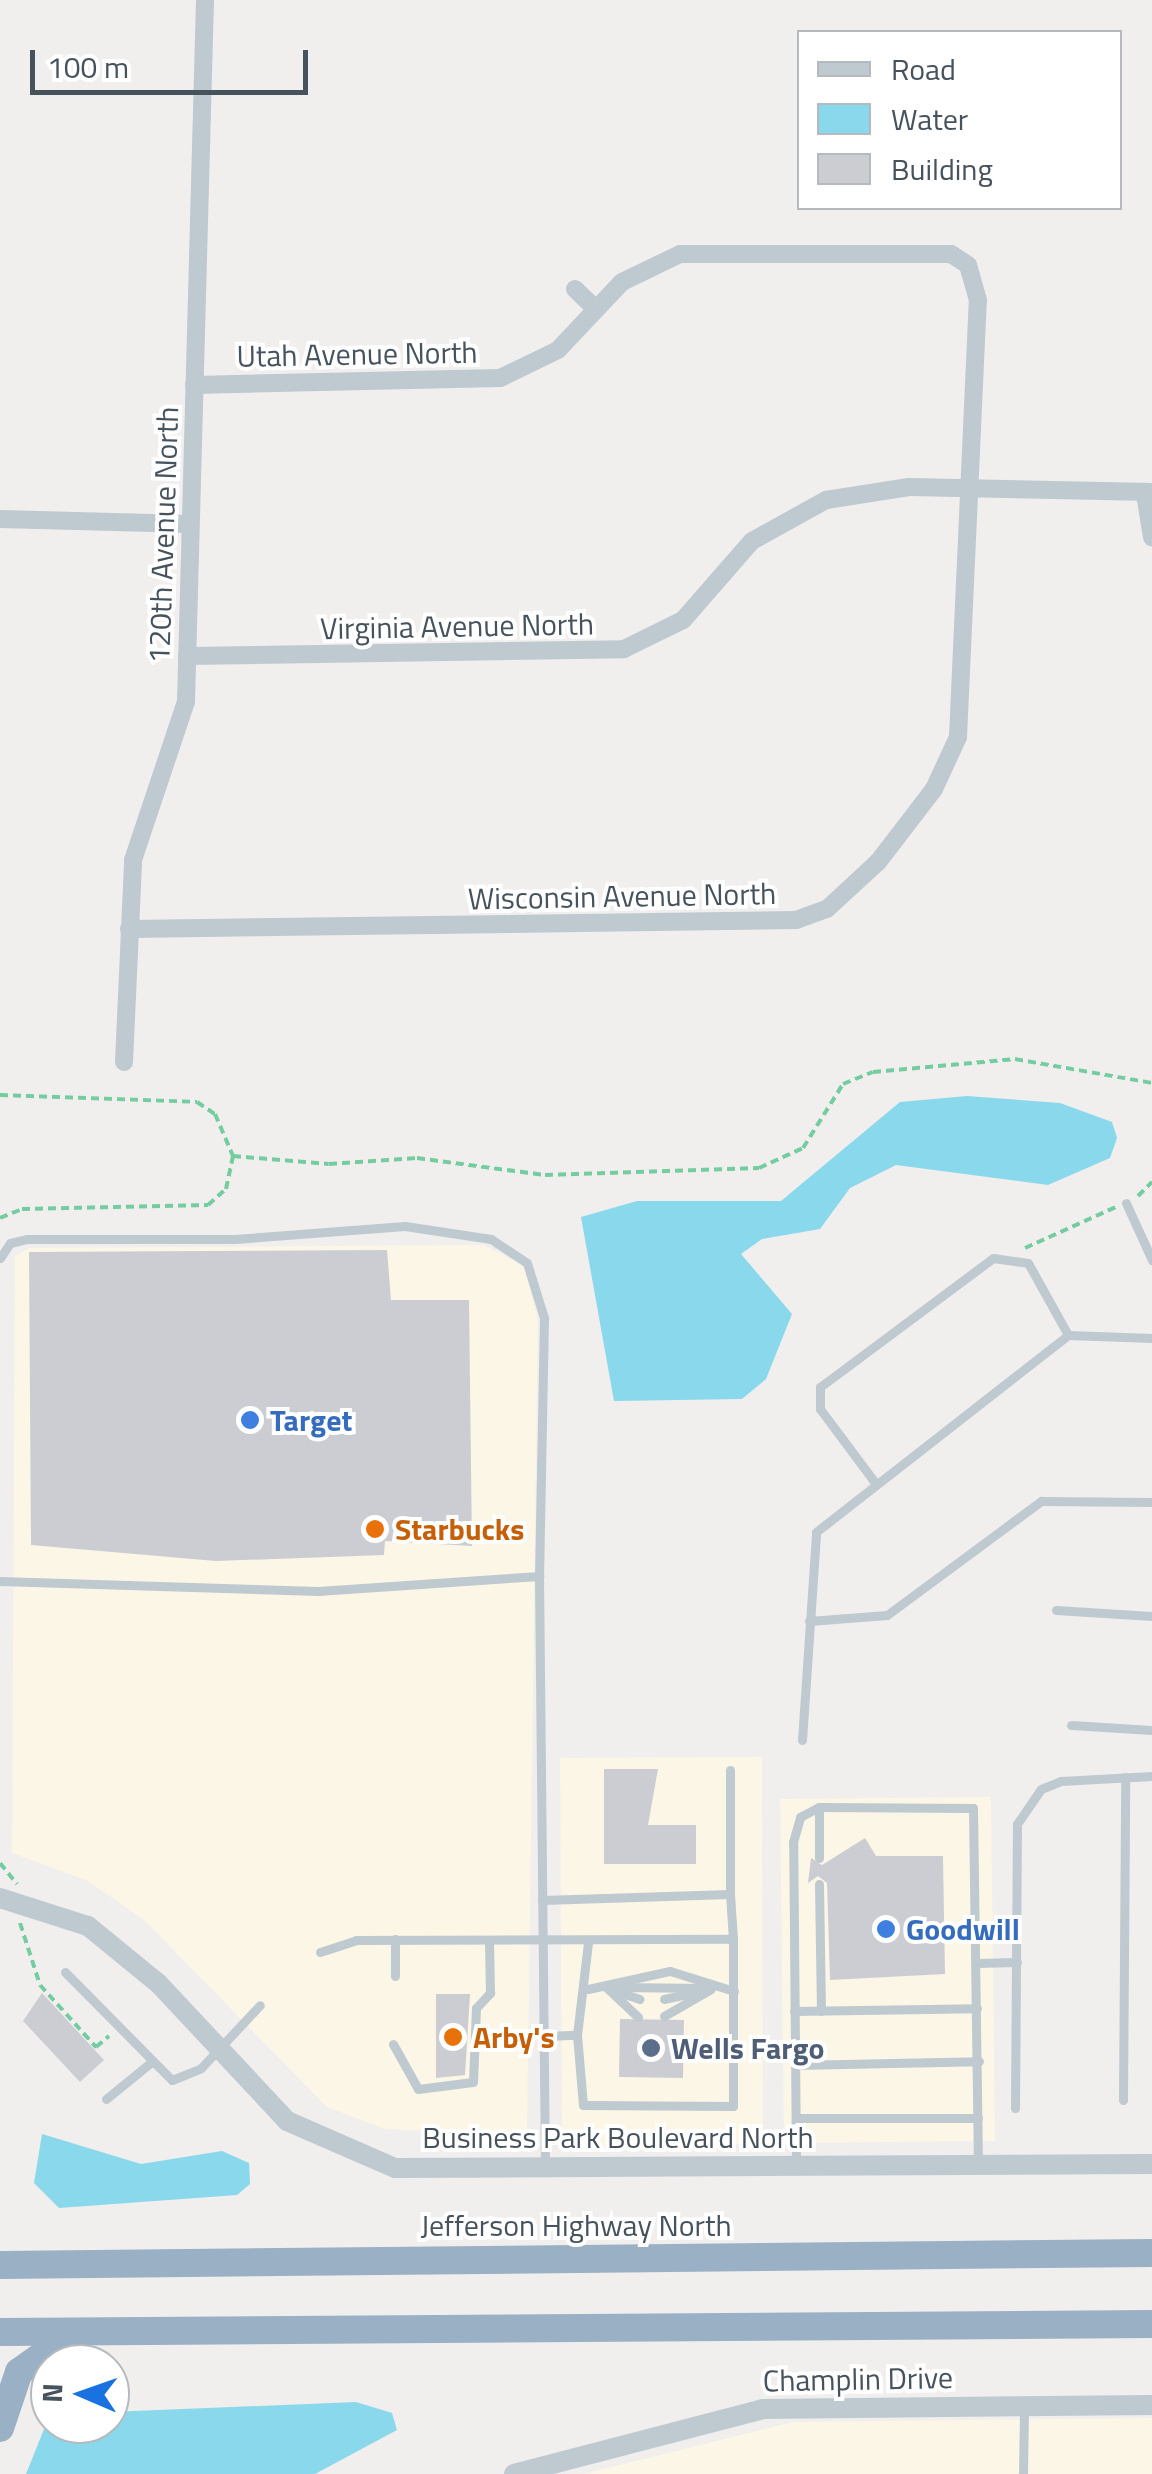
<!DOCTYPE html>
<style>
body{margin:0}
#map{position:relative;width:1152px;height:2474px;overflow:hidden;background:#f1eeee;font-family:"Titillium Web",sans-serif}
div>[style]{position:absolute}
.commercial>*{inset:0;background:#fcf6e7}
.water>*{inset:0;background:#89d8ec}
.building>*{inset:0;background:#cbcdd3}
.path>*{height:4px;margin-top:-2px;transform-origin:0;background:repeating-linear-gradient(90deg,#74cda0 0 8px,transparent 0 13px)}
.service>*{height:9px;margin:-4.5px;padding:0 4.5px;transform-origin:4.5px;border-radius:4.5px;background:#bec9d0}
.minor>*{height:18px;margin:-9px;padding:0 9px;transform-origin:9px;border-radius:9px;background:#bec9d0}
.tertiary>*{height:20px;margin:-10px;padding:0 10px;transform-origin:10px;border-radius:10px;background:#bec9d0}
.trunk>*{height:28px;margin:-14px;padding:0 14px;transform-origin:14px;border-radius:14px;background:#9ab0c5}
.dots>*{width:28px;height:28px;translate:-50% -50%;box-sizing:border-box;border:5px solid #fff;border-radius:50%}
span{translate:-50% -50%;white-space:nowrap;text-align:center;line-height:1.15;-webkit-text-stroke:8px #fff;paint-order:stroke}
.street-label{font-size:30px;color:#46525c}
.shop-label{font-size:30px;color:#366cbe;font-weight:700}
.left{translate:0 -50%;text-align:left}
.food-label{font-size:30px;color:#c56008;font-weight:700}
.service-label{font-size:30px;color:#4e5e75;font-weight:700}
.legend{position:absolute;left:797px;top:30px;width:325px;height:180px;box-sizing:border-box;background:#fff;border:2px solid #b5babe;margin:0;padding:12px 18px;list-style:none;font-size:30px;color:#46525c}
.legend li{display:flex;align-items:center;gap:20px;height:50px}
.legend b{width:50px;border:2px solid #b5babe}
.north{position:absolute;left:30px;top:2344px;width:100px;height:100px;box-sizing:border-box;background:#fff;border:2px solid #b5babe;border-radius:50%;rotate:272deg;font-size:28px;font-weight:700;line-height:40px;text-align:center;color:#46525c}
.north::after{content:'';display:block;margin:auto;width:35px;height:45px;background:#1972e0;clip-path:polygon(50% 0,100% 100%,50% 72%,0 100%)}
.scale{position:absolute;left:30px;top:50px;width:278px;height:45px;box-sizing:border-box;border:5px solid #46525c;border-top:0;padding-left:12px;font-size:30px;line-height:35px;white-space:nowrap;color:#46525c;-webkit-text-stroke:8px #fff;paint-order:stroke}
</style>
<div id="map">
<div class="commercial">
<div style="clip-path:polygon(484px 1245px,524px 1266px,538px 1320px,527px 2134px,385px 2129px,327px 2107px,144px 1920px,88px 1881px,12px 1853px,15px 1256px,29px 1248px)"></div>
<div style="clip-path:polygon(762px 1757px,763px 2143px,581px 2147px,562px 2135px,560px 1758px)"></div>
<div style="clip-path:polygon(991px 1797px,995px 2141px,784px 2143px,780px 1799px)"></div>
<div style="clip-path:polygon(1152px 2418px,1152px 2474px,583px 2474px,793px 2422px)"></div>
</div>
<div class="water">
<div style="clip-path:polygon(967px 1096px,1060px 1103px,1112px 1122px,1117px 1138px,1110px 1158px,1048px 1185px,896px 1165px,850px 1188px,820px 1229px,762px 1239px,741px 1254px,792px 1314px,766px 1379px,742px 1399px,614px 1401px,581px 1217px,637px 1201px,781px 1201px,900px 1102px)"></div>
<div style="clip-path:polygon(42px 2134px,141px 2164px,222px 2151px,249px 2163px,250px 2184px,237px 2195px,59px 2208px,34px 2183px)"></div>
<div style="clip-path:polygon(356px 2402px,392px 2413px,397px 2430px,315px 2474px,26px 2474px,50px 2414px,50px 2424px,110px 2424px,110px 2412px)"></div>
</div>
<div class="building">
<div style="clip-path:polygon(387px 1250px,391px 1300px,469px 1300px,472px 1546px,385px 1541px,384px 1555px,216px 1561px,31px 1545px,29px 1252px)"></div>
<div style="clip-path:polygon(604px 1769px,658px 1769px,648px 1825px,696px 1825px,696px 1864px,604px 1864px)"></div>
<div style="clip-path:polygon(865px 1838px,876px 1856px,943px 1856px,945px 1974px,830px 1980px,827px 1883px,818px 1876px,808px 1883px,811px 1858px,822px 1865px)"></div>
<div style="clip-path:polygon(42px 1993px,104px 2060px,80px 2082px,23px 2021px)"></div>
<div style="clip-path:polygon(436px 1994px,470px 1994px,465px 2075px,436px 2078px)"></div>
<div style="clip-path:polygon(620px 2019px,684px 2020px,683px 2078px,619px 2077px)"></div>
</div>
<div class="path">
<div style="left:0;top:1095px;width:197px;rotate:2deg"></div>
<div style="left:197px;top:1102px;width:22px;rotate:34deg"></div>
<div style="left:215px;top:1114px;width:46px;rotate:66.8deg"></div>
<div style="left:1138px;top:1196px;width:20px;rotate:-45deg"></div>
<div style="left:0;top:1218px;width:24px;rotate:-22deg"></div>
<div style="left:22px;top:1209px;width:186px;rotate:-1.2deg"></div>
<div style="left:208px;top:1205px;width:24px;rotate:-42deg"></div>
<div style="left:226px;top:1189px;width:34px;rotate:-78deg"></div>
<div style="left:233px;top:1156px;width:96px;rotate:4.8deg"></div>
<div style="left:329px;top:1164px;width:88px;rotate:-3.9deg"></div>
<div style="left:417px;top:1158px;width:129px;rotate:7.6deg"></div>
<div style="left:545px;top:1175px;width:214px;rotate:-1.9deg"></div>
<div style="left:759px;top:1168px;width:48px;rotate:-24.4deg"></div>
<div style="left:803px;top:1148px;width:75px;rotate:-58deg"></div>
<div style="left:843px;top:1084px;width:32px;rotate:-22deg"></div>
<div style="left:873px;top:1072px;width:143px;rotate:-5.2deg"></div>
<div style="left:1015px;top:1059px;width:139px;rotate:9.9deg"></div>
<div style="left:1025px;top:1248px;width:100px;rotate:-24.3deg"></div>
<div style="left:0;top:1863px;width:27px;rotate:51deg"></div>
<div style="left:20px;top:1923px;width:65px;rotate:72.1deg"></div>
<div style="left:40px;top:1985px;width:84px;rotate:47.9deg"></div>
<div style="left:96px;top:2047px;width:17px;rotate:-40deg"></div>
</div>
<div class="service">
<div style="left:1126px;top:1203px;width:63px;rotate:65.5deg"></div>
<div style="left:0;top:1258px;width:18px;rotate:-56deg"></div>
<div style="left:10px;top:1243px;width:18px;rotate:-13deg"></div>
<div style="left:28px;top:1239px;width:207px"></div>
<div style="left:235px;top:1239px;width:170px;rotate:-4.4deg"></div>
<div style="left:405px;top:1226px;width:87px;rotate:8.6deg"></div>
<div style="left:491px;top:1239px;width:43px;rotate:33.7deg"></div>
<div style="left:527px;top:1263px;width:58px;rotate:72.8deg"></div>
<div style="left:544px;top:1318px;width:258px;rotate:91.1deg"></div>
<div style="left:876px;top:1484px;width:94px;rotate:-126.7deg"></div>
<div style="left:820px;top:1409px;width:22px;rotate:-90deg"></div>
<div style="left:820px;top:1387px;width:216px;rotate:-36.7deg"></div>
<div style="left:993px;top:1258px;width:35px;rotate:8deg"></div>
<div style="left:1028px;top:1263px;width:82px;rotate:60.9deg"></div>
<div style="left:0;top:1581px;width:318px;rotate:1.8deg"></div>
<div style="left:318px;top:1591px;width:222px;rotate:-3.9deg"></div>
<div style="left:539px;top:1576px;width:592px;rotate:89.42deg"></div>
<div style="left:1056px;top:1610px;width:96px;rotate:3.6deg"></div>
<div style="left:809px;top:1621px;width:78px;rotate:-4.4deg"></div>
<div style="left:887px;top:1615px;width:192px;rotate:-36.5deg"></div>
<div style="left:1041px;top:1501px;width:111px;rotate:0.5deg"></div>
<div style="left:1071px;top:1725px;width:81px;rotate:3.5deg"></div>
<div style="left:802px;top:1740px;width:208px;rotate:-86.1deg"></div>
<div style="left:816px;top:1532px;width:320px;rotate:-38deg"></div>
<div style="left:1068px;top:1335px;width:84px;rotate:2deg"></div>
<div style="left:819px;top:1858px;width:51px;rotate:-90deg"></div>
<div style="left:819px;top:1884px;width:127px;rotate:89.1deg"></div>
<div style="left:730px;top:1894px;width:45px;rotate:86.2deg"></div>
<div style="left:542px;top:1900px;width:188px;rotate:-1.8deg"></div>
<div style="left:730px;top:1894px;width:124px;rotate:-90deg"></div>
<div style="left:320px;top:1952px;width:38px;rotate:-18deg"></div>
<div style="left:356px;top:1940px;width:377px;rotate:-0.2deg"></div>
<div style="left:733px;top:1939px;width:167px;rotate:90deg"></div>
<div style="left:733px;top:2106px;width:150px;rotate:-179.6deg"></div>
<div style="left:583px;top:2105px;width:70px;rotate:-94.9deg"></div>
<div style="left:577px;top:2035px;width:93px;rotate:-83.2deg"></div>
<div style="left:977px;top:1963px;width:40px;rotate:-1.4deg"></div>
<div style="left:65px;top:1972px;width:152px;rotate:45.3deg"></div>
<div style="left:172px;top:2080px;width:31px;rotate:-22deg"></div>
<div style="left:201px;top:2068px;width:86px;rotate:-46.9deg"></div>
<div style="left:395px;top:1976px;width:37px;rotate:-90deg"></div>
<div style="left:606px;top:1987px;width:44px;rotate:43.2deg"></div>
<div style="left:613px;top:1987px;width:95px;rotate:0.6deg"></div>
<div style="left:588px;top:1989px;width:84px;rotate:-12.4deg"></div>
<div style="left:670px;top:1971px;width:67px;rotate:17.4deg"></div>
<div style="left:613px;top:1990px;width:28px;rotate:19deg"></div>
<div style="left:664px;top:1999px;width:33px;rotate:-12deg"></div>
<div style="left:794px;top:2011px;width:183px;rotate:-0.9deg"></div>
<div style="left:664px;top:2016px;width:54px;rotate:-29.9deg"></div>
<div style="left:544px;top:2036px;width:33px;rotate:-2deg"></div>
<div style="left:393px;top:2044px;width:51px;rotate:60.9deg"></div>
<div style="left:418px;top:2089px;width:55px;rotate:-7.3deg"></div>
<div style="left:473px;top:2082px;width:74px;rotate:-87.7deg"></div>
<div style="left:476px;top:2008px;width:21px;rotate:-47deg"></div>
<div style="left:490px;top:1993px;width:51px;rotate:-91.1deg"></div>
<div style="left:795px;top:2065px;width:184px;rotate:-1.2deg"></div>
<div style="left:106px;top:2099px;width:57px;rotate:-39.3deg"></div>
<div style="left:1123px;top:2100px;width:323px;rotate:-89.6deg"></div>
<div style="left:1015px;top:2108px;width:284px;rotate:-89.6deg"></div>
<div style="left:1017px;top:1824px;width:42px;rotate:-55.6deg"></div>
<div style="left:1041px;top:1789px;width:22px;rotate:-22deg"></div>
<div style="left:1061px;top:1781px;width:91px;rotate:-3.1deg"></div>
<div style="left:796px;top:2118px;width:182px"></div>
<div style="left:796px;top:2163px;width:321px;rotate:-90.5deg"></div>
<div style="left:793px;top:1842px;width:26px;rotate:-74deg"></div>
<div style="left:800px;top:1817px;width:21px;rotate:-28deg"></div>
<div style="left:819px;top:1807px;width:154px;rotate:0.4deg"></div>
<div style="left:973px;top:1808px;width:357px;rotate:89.2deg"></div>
<div style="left:1023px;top:2474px;width:65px;rotate:-89.1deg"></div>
</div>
<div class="minor">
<div style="left:575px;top:289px;width:29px;rotate:44deg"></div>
<div style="left:1145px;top:494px;width:44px;rotate:80.8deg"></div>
<div style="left:0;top:519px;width:190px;rotate:1.5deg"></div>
<div style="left:187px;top:656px;width:437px;rotate:-0.9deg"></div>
<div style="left:624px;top:649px;width:66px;rotate:-26.2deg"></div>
<div style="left:683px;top:620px;width:105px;rotate:-48.9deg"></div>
<div style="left:752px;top:541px;width:85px;rotate:-29deg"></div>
<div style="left:826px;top:500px;width:84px;rotate:-8.9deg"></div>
<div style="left:909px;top:487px;width:243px;rotate:1.2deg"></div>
<div style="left:129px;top:929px;width:667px;rotate:-0.77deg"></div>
<div style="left:796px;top:920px;width:33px;rotate:-20deg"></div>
<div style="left:827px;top:909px;width:69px;rotate:-42.7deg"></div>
<div style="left:878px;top:862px;width:92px;rotate:-52.5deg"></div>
<div style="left:934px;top:789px;width:57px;rotate:-65.2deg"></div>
<div style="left:958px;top:737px;width:437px;rotate:-87.4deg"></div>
<div style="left:978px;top:300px;width:36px;rotate:-106deg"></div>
<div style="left:968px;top:265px;width:20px;rotate:-147deg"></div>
<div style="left:951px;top:254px;width:271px;rotate:180deg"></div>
<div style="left:680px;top:254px;width:64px;rotate:154.2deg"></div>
<div style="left:622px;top:282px;width:93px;rotate:133.3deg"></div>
<div style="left:558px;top:350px;width:64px;rotate:154.2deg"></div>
<div style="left:500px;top:378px;width:306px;rotate:178.7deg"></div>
<div style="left:124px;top:1062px;width:202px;rotate:-87.4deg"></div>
<div style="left:133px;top:860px;width:167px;rotate:-71.5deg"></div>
<div style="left:186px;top:702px;width:702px;rotate:-88.45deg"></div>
</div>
<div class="tertiary">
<div style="left:0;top:1898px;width:92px;rotate:17.7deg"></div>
<div style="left:88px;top:1926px;width:90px;rotate:39.2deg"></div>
<div style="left:158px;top:1983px;width:189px;rotate:46.9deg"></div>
<div style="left:287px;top:2121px;width:118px;rotate:23.5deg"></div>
<div style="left:395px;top:2168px;width:757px;rotate:-0.3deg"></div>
<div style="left:514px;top:2474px;width:257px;rotate:-14.6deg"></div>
<div style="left:763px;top:2409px;width:389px;rotate:-0.6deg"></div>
</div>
<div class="trunk">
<div style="left:0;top:2265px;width:1152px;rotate:-0.6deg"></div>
<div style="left:0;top:2332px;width:1152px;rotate:-0.4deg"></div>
<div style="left:0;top:2428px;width:59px;rotate:-71.3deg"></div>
<div style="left:19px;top:2372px;width:69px;rotate:-35.5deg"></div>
</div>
<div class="dots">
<div style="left:250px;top:1420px;background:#3f7fe0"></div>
<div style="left:375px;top:1529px;background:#e8710a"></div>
<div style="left:886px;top:1929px;background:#3f7fe0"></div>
<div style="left:453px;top:2037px;background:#e8710a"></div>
<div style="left:651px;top:2048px;background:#5c6f8a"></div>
</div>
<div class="street-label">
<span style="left:357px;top:354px;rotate:-1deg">Utah Avenue North</span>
<span style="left:163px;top:535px;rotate:-88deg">120th Avenue North</span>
<span style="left:457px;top:626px;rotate:-1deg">Virginia Avenue North</span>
<span style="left:622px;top:896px;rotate:-1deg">Wisconsin Avenue North</span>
<span style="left:618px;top:2137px">Business Park Boulevard North</span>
<span style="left:576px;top:2225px">Jefferson Highway North</span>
<span style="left:858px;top:2379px;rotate:-1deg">Champlin Drive</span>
</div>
<div class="shop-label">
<span class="left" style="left:270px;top:1420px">Target</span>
<span class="left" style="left:906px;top:1929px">Goodwill</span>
</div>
<div class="food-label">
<span class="left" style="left:395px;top:1529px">Starbucks</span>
<span class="left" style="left:473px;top:2037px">Arby's</span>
</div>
<div class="service-label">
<span class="left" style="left:671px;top:2048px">Wells Fargo</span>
</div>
<ul class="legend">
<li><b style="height:12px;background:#bec9d0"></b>Road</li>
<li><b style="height:28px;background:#89d8ec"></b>Water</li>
<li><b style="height:28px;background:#cbcdd3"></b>Building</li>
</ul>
<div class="north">N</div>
<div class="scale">100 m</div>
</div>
